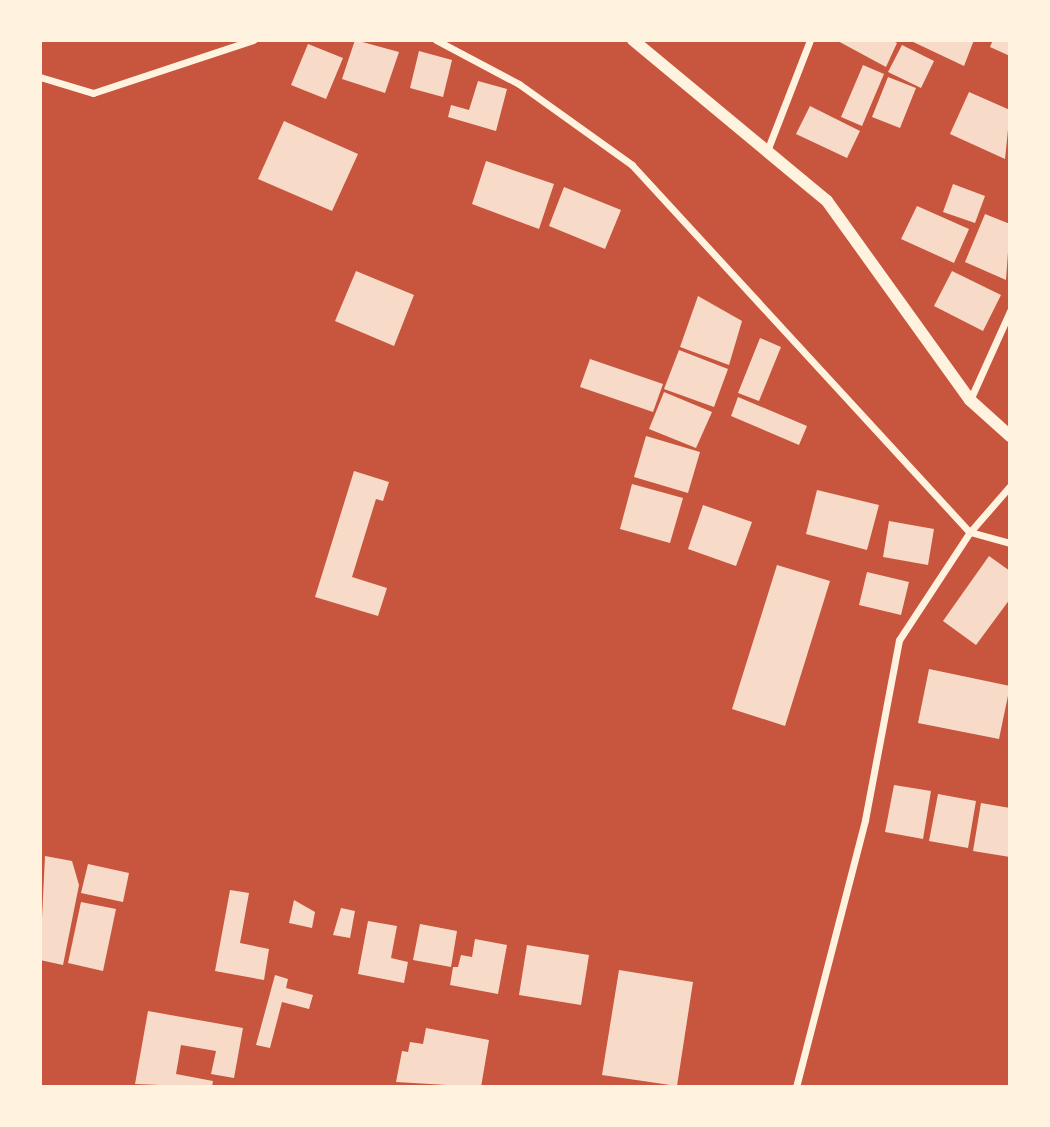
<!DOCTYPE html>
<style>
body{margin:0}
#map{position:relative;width:1050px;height:1127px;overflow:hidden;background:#c8553d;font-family:"DejaVu Sans",sans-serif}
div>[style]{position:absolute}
.building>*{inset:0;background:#f7dbc8}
.minor>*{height:7px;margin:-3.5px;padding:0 3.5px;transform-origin:3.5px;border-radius:3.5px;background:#fff3e0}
.tertiary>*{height:12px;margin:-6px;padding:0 6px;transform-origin:6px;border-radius:6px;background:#fff3e0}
span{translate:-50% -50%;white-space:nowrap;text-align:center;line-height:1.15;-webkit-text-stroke:5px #fff3e0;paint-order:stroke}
.frame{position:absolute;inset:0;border:42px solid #fff3e0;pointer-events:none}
</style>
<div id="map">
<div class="building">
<div style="clip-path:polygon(355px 40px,399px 52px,385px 93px,342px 79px)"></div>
<div style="clip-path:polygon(836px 40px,891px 40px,897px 43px,886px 67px)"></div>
<div style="clip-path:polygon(909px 40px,974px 40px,964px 66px)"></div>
<div style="clip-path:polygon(993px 40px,1010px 40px,1010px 56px,990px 47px)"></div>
<div style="clip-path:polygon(308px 44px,343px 58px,326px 99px,291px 85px)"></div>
<div style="clip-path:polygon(902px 45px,934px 61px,921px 88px,888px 72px)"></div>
<div style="clip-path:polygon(419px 51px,452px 60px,443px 97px,410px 88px)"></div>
<div style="clip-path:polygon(863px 65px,884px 74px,862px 126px,841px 117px)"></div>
<div style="clip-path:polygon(888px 77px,916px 88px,900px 128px,872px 117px)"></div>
<div style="clip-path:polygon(478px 81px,507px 89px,496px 131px,448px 117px,451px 105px,469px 110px)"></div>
<div style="clip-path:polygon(969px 92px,1010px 110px,1005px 159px,950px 134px)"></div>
<div style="clip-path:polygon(810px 106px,860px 131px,847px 158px,796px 134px)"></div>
<div style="clip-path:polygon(284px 121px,358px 154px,332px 211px,258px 179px)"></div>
<div style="clip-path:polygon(486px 161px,554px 184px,539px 229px,472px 204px)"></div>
<div style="clip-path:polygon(953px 184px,985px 196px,975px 223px,943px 212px)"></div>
<div style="clip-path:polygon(564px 187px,621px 210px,605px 249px,549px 226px)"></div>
<div style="clip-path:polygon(917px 206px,969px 229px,954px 263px,901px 239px)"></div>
<div style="clip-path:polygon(985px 214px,1010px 224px,1006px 280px,965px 262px)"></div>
<div style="clip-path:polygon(356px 271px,414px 295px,394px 346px,335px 321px)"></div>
<div style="clip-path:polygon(952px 271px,1001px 295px,983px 331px,934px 306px)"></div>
<div style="clip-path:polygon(698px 296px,742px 321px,729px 365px,680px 347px)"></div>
<div style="clip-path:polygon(760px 338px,781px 347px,759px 401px,738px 393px)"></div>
<div style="clip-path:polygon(679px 350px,728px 369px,714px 407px,664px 389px)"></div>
<div style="clip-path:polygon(590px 359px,663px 384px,653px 412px,580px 387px)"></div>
<div style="clip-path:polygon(664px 392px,712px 412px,696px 448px,649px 429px)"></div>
<div style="clip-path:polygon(738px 397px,807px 426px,799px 445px,731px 416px)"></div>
<div style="clip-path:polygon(646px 436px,700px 452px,688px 493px,634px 477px)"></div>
<div style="clip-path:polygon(354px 471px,389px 482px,383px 501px,376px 499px,352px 577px,387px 588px,378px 616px,315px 597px)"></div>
<div style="clip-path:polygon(632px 484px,683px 498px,670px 543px,620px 529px)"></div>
<div style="clip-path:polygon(817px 490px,879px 505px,867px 550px,806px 534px)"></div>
<div style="clip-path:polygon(703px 505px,752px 522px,736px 566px,688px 549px)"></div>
<div style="clip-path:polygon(889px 521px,934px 529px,928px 565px,883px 557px)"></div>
<div style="clip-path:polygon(989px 556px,1010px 571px,1010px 599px,976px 645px,943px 621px)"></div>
<div style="clip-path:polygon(777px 565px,830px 581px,785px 726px,732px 709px)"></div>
<div style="clip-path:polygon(867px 572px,909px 582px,901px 615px,859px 605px)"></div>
<div style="clip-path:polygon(929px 669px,1010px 686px,999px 739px,918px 723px)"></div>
<div style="clip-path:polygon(894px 785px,931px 791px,923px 839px,885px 832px)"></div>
<div style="clip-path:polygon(938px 794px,976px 801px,968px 848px,929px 841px)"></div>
<div style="clip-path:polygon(981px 803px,1010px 808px,1010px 857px,973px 851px)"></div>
<div style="clip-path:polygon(45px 856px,72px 861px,79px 885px,63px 965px,40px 960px)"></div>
<div style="clip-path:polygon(88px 864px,129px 873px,123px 902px,81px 893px)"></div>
<div style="clip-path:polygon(230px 890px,249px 893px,240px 943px,269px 949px,264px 980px,215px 971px)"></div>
<div style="clip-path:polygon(294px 900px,315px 912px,312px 928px,289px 923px)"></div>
<div style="clip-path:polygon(81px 902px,116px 909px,103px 971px,68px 963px)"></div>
<div style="clip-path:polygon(341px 908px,355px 911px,350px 938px,333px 935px)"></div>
<div style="clip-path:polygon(368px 921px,397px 926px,391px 958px,408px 962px,404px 983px,358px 974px)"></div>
<div style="clip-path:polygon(420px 924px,457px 931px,451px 967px,413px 960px)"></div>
<div style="clip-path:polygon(475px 939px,507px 945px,498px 994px,450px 985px,453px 967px,458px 967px,461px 955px,472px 957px)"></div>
<div style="clip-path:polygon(527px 945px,589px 955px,581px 1005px,519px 995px)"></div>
<div style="clip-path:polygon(619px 970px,693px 982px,677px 1086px,602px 1075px)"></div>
<div style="clip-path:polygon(275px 975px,288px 979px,286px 988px,313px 995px,309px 1009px,282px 1002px,270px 1048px,256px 1045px)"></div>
<div style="clip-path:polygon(148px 1011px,243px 1028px,234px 1078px,211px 1074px,216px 1051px,181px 1045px,176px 1074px,213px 1081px,212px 1087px,135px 1084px)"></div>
<div style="clip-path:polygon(426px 1028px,489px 1040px,481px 1087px,396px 1082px,402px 1051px,408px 1052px,410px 1042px,423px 1044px)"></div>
</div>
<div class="minor">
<div style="left:436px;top:40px;width:94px;rotate:27.9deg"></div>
<div style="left:519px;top:84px;width:139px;rotate:35.6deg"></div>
<div style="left:632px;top:165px;width:499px;rotate:47.4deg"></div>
<div style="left:970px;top:532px;width:41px;rotate:15.4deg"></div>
<div style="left:40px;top:77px;width:55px;rotate:16.8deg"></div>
<div style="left:93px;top:93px;width:169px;rotate:-18.3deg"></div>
<div style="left:767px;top:151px;width:119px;rotate:-68.8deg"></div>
<div style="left:970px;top:400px;width:98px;rotate:-65.8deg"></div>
<div style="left:796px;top:1087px;width:276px;rotate:-75.5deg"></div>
<div style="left:865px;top:820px;width:183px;rotate:-79.3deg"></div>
<div style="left:899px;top:640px;width:129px;rotate:-56.7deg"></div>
<div style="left:970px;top:532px;width:61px;rotate:-49deg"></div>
</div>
<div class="tertiary">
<div style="left:633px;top:40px;width:252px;rotate:39.7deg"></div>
<div style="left:827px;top:201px;width:245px;rotate:54.3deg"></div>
<div style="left:970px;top:400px;width:54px;rotate:42deg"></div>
</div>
<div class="frame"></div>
</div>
